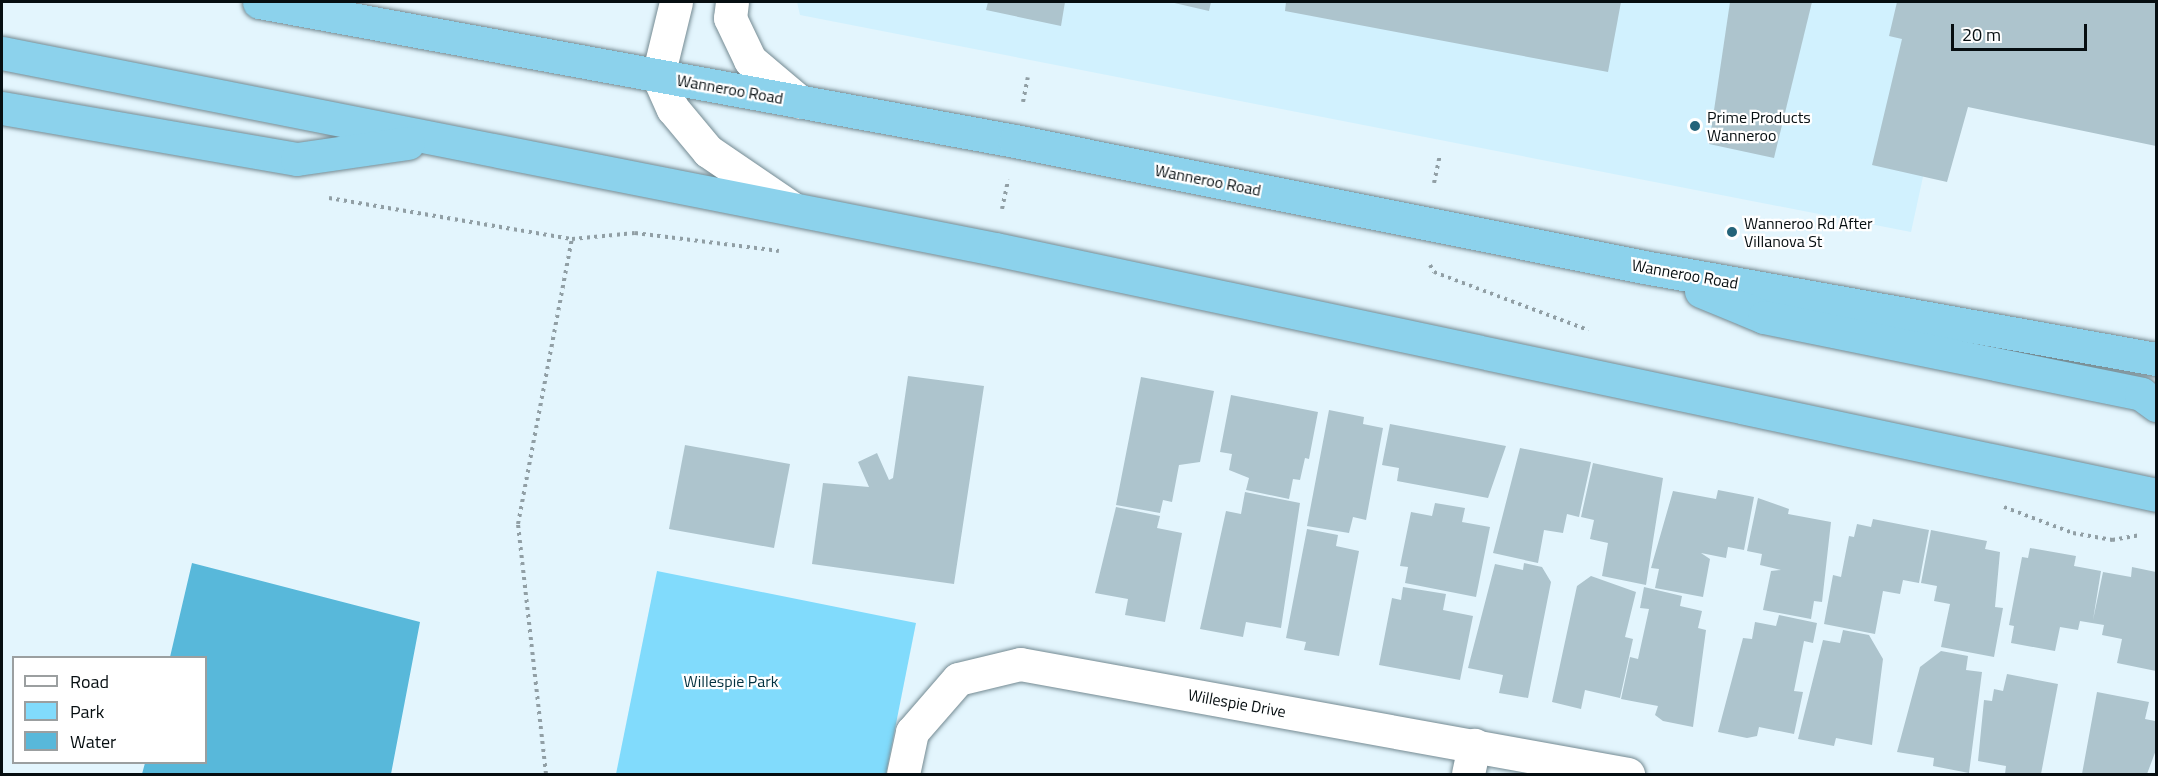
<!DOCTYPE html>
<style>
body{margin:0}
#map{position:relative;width:2158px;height:776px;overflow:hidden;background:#e3f5fd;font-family:"Titillium Web",sans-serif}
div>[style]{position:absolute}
.built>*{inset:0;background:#d1f1fe}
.green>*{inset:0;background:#81dbfc}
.water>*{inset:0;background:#58b8da}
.building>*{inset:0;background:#adc4cd}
.path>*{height:4px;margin-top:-2px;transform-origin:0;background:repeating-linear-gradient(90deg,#919fa5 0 3px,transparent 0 7.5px)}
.roads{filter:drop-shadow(0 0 2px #748a92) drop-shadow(0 0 2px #748a92)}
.minor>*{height:33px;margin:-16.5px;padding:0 16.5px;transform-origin:16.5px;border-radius:16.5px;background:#fff}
.trunk>*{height:33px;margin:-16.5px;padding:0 16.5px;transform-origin:16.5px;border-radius:16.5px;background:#8cd2ec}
.dots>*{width:16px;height:16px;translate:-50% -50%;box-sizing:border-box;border:3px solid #fff;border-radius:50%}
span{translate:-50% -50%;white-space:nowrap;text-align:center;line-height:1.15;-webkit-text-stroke:4.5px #fff;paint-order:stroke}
.street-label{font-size:16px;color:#060e11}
.poi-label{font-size:16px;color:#060e11}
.left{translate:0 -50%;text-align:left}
.park-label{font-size:16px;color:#03313f}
.frame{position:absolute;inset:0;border:3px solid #060e11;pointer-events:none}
.legend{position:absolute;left:12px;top:656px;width:195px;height:108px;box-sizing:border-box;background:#fff;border:2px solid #9b9fa0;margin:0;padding:8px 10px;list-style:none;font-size:18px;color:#060e11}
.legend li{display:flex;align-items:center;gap:12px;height:30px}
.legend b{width:30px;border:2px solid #9b9fa0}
.scale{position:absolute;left:1951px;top:24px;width:136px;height:27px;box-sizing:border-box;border:3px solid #060e11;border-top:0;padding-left:8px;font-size:18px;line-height:21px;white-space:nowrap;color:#060e11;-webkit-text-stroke:4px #fff;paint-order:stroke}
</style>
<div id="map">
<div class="built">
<div style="clip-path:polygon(797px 2px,1961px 2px,1911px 232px,800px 15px)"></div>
</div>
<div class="green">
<div style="clip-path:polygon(657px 571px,916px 623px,886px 774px,616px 774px)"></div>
</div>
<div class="water">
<div style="clip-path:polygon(192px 563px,420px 622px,391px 774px,142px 774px,145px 763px,206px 762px,206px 658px,170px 657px)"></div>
</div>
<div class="building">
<div style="clip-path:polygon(988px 2px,1065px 2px,1061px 26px,986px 10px)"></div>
<div style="clip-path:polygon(1170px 2px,1211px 2px,1209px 11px)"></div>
<div style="clip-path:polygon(1286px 2px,1621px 2px,1608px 72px,1285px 11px)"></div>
<div style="clip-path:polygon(1730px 2px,1812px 2px,1774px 158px,1709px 144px)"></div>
<div style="clip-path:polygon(1897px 2px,2156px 2px,2156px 146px,1968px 107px,1947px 182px,1872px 165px,1902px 39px,1889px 36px)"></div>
<div style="clip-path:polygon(908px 376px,984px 386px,954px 584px,812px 564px,823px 483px,869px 487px,858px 462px,877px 453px,889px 480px,893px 478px)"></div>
<div style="clip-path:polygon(1141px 377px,1214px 391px,1200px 462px,1179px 465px,1172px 502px,1163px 500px,1160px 513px,1116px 505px)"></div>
<div style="clip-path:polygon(1231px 395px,1318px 412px,1309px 459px,1305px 458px,1300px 480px,1293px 479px,1289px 499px,1246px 490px,1249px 478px,1229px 470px,1232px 454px,1220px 452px)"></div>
<div style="clip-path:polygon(1329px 410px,1364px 417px,1363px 424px,1383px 428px,1366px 520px,1353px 517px,1349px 533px,1307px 526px)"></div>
<div style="clip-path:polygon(1390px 424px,1506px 446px,1488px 498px,1397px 481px,1399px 468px,1382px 465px)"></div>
<div style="clip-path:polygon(685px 445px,790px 464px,774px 548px,669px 529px)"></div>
<div style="clip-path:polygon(1520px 448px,1591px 462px,1579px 517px,1567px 514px,1563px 533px,1544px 530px,1538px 563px,1493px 553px)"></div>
<div style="clip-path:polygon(1593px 463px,1663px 478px,1646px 585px,1602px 576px,1608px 543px,1590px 539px,1594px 520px,1581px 517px)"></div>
<div style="clip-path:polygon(1718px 490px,1754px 497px,1744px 550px,1728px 547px,1726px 558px,1701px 553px,1710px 559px,1703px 597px,1655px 588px,1659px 569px,1651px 568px,1673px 491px,1716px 499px)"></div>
<div style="clip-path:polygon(1245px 492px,1300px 503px,1281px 628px,1246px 622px,1243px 637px,1200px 629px,1226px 511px,1241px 514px)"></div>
<div style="clip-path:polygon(1758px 498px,1789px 509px,1788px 514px,1831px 522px,1822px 602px,1814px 601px,1811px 619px,1763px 610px,1771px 571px,1781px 570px,1760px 565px,1762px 554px,1747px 551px)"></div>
<div style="clip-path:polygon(1435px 503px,1465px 508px,1462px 522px,1490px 527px,1476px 597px,1405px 583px,1408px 567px,1400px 566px,1411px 512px,1432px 516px)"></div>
<div style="clip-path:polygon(1116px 507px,1160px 516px,1157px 528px,1182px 533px,1165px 622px,1125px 615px,1128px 599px,1095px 593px)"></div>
<div style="clip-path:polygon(1873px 519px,1929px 530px,1919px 583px,1903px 580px,1900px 594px,1883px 591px,1875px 634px,1824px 624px,1833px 575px,1841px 577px,1849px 536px,1854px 537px,1857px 524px,1871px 527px)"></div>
<div style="clip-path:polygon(1307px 529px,1338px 535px,1336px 546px,1359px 551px,1339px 656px,1304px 650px,1306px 642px,1286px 638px)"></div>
<div style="clip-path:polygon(1931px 530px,1987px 541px,1985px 549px,2000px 552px,1995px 607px,2003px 608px,1994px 657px,1941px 647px,1950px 604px,1934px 601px,1937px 586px,1921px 583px)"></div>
<div style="clip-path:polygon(2030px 548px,2076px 556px,2074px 566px,2101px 571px,2093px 620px,2103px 572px,2131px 577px,2132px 567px,2156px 572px,2156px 671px,2117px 663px,2122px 639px,2102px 635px,2104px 625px,2080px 621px,2078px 630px,2060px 627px,2055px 651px,2011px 643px,2014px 626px,2009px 625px,2022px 557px,2028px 558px)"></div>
<div style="clip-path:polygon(1524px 563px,1542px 567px,1551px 582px,1528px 698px,1499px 693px,1503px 675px,1468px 668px,1495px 564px,1523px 570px)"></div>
<div style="clip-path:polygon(1591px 576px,1636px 592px,1625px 637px,1633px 639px,1620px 698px,1585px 690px,1581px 709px,1552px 702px,1577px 586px)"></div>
<div style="clip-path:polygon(1403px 587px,1446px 594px,1443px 610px,1473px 616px,1460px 680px,1379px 665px,1392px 598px,1401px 600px)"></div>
<div style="clip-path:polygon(1644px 587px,1682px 596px,1680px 606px,1702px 611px,1698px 628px,1706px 630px,1693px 727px,1663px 721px,1655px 715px,1658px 706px,1621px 699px,1630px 657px,1638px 659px,1649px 609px,1640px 608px)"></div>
<div style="clip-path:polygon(1779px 615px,1817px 623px,1813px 643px,1804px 641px,1794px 691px,1803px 692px,1794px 734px,1759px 727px,1757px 736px,1747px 738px,1718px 732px,1743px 638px,1752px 639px,1755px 622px,1776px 626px)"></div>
<div style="clip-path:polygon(1843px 630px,1869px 635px,1883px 659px,1872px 745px,1836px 738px,1834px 746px,1798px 739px,1823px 640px,1840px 643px)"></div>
<div style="clip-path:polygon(1941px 651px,1968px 656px,1966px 670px,1982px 672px,1969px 773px,1933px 766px,1934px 758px,1897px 752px,1920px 667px)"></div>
<div style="clip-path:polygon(2007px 674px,2058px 684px,2041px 774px,2005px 774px,2006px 766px,1978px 761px,1984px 700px,1992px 701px,1994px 689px,2003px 691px)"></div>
<div style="clip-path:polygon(2097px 692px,2149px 702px,2145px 719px,2155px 721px,2156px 750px,2147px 774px,2082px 774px)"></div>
</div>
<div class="path">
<div style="left:1023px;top:102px;width:25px;rotate:-79deg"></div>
<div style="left:1434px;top:183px;width:29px;rotate:-78deg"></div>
<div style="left:329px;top:198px;width:246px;rotate:9.6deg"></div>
<div style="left:572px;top:239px;width:63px;rotate:-5.4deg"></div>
<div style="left:635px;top:233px;width:145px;rotate:7.1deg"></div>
<div style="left:1002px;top:209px;width:30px;rotate:-78deg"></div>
<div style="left:1430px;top:265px;width:8px;rotate:60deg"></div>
<div style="left:1434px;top:272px;width:165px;rotate:20.6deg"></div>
<div style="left:2004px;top:507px;width:74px;rotate:20.6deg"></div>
<div style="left:2073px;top:533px;width:40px;rotate:10deg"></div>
<div style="left:2112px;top:540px;width:29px;rotate:-10deg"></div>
<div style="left:546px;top:774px;width:252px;rotate:-96.4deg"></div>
<div style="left:518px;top:524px;width:290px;rotate:-79.3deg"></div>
</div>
<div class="roads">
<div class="minor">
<div style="left:676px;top:2px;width:76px;rotate:103.7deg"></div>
<div style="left:658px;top:76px;width:36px;rotate:66deg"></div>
<div style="left:673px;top:109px;width:55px;rotate:50.2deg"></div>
<div style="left:708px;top:151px;width:102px;rotate:34.2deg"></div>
<div style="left:732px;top:2px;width:16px;rotate:97deg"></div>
<div style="left:730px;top:18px;width:47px;rotate:64.5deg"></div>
<div style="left:750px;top:60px;width:65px;rotate:40deg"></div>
<div style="left:903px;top:774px;width:43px;rotate:-77.9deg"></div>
<div style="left:912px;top:732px;width:70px;rotate:-49deg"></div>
<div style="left:958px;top:679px;width:64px;rotate:-13.6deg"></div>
<div style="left:1020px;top:664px;width:618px;rotate:10.26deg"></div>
<div style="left:1468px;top:774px;width:30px;rotate:-78deg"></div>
</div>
<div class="trunk">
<div style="left:259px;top:2px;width:769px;rotate:10.42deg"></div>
<div style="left:1015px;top:141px;width:641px;rotate:11.33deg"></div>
<div style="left:1644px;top:267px;width:520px;rotate:10.19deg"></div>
<div style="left:2px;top:53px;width:1012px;rotate:11.17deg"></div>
<div style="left:995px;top:249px;width:1187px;rotate:11.96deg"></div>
<div style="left:2px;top:108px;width:299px;rotate:9.8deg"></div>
<div style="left:297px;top:159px;width:112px;rotate:-8.2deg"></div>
<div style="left:1701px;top:291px;width:68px;rotate:22.4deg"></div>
<div style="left:1764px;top:317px;width:385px;rotate:11.5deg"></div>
<div style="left:2141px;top:394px;width:19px;rotate:36deg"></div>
</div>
</div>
<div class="dots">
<div style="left:1695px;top:126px;background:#246379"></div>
<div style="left:1732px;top:232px;background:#246379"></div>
</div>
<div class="street-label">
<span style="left:730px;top:89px;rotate:10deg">Wanneroo Road</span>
<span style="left:1208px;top:180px;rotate:11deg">Wanneroo Road</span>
<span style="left:1685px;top:274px;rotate:10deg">Wanneroo Road</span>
<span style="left:1237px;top:703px;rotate:10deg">Willespie Drive</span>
</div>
<div class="poi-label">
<span class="left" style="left:1707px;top:126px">Prime Products<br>Wanneroo</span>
<span class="left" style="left:1744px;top:232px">Wanneroo Rd After<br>Villanova St</span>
</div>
<div class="park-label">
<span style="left:731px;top:681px">Willespie Park</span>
</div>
<div class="frame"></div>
<ul class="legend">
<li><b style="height:8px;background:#fff"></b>Road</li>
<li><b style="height:16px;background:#81dbfc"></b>Park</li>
<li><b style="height:16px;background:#58b8da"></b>Water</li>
</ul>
<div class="scale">20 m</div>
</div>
